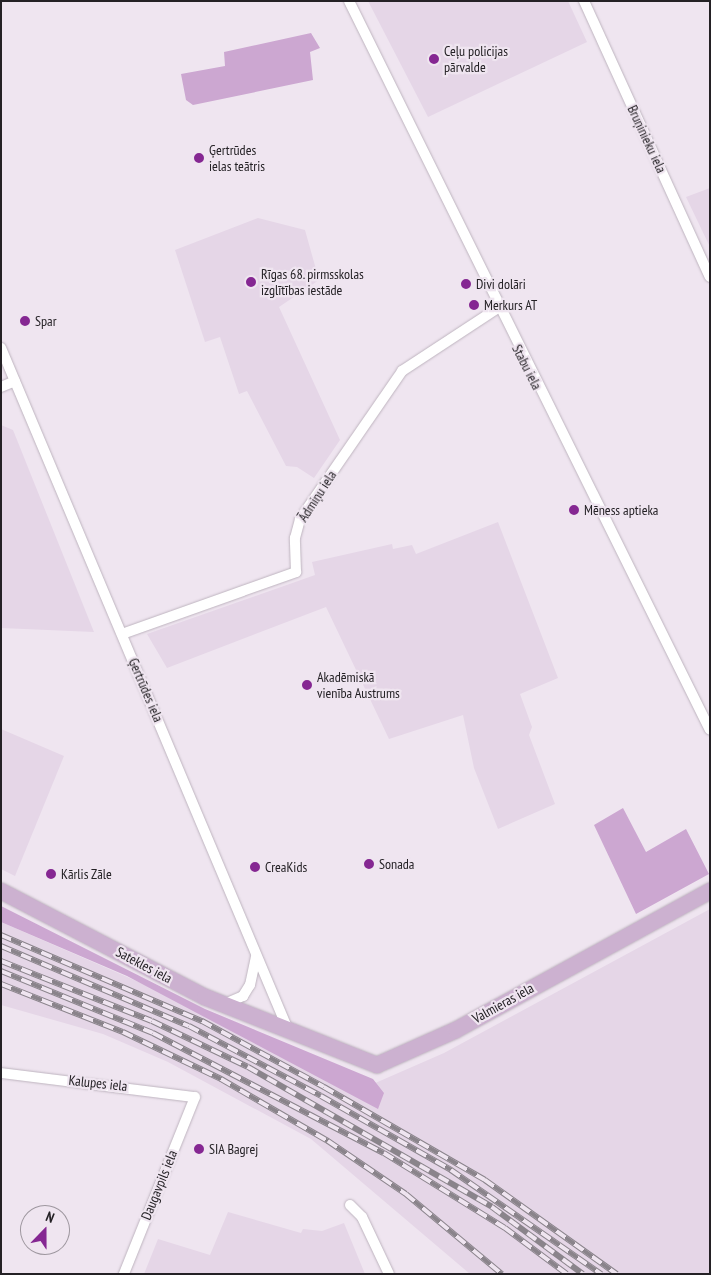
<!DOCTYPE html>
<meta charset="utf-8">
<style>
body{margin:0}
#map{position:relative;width:711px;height:1275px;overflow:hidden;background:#efe5f0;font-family:"PT Sans Narrow",sans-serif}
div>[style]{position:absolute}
.built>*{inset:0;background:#e5d6e7}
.green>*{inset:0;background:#cca7d1}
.roads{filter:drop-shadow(0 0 1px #beb4bf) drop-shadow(0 0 1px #beb4bf)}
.minor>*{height:10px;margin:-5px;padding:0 5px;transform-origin:5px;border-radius:5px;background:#fff}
.primary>*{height:16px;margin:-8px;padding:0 8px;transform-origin:8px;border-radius:8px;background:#ccb1d0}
.rail>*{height:5.5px;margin-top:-2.75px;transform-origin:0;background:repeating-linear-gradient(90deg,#efe5f0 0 11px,#8a848b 0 22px);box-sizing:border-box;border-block:1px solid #8a848b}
.dots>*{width:14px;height:14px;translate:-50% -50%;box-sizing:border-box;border:2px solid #efe5f0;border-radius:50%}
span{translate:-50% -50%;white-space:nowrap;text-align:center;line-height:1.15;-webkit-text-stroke:4.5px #efe5f0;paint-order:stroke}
.poi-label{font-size:14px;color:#242125}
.left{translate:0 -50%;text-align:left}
.street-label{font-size:14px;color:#242125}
.frame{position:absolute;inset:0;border:2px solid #242125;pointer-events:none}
.north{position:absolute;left:20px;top:1205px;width:50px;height:50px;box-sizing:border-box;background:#efe5f0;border:1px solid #9e979f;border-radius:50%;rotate:22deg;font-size:14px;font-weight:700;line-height:20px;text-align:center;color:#242125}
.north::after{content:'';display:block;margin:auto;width:18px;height:22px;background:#852792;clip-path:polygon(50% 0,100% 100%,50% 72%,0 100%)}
</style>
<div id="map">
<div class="built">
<div style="clip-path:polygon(368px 1px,568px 1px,587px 42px,428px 117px)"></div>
<div style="clip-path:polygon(710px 188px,710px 247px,686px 197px)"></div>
<div style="clip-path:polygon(258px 218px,305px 230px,319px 280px,279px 307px,340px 440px,314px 478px,297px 467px,286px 466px,247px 391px,239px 394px,220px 337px,205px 342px,175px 250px)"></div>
<div style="clip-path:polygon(1px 425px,13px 430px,94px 632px,1px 628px)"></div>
<div style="clip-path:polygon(498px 522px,558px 678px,520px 694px,532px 727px,529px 735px,555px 804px,498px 829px,474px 768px,463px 715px,389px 739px,326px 607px,167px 668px,147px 634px,315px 575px,312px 562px,392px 544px,393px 549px,412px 545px,416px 554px)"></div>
<div style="clip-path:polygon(1px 729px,64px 756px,15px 876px,1px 869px)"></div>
<div style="clip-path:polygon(710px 909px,710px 1274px,470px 1274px,311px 1139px,168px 1062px,103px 1034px,1px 1005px,1px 922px,373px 1084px,444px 1053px)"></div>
<div style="clip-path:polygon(228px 1212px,301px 1233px,303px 1229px,322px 1231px,344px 1223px,365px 1274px,144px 1274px,158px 1239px,210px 1255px)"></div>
</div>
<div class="green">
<div style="clip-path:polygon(311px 33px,320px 48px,310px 52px,313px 80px,193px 105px,186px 100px,181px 74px,225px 66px,224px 52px)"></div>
<div style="clip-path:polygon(623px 808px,646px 852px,686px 829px,709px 874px,636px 914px,594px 825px)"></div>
<div style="clip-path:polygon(1px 906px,205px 1009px,373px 1079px,384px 1093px,378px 1109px,127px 976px,1px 922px)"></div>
</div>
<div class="roads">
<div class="minor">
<div style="left:349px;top:1px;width:813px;rotate:63.66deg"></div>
<div style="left:584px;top:1px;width:303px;rotate:65.5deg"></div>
<div style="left:1px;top:348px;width:742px;rotate:67.17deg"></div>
<div style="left:1px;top:387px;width:15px;rotate:-23deg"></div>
<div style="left:122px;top:634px;width:185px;rotate:-19.6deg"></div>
<div style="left:296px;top:572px;width:34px;rotate:-92deg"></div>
<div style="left:295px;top:538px;width:20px;rotate:-75deg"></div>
<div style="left:300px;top:519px;width:180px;rotate:-55.4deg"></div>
<div style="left:402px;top:371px;width:115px;rotate:-33.3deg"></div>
<div style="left:222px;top:1005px;width:23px;rotate:-23deg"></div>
<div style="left:243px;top:996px;width:13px;rotate:-58deg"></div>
<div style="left:250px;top:985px;width:30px;rotate:-78deg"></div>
<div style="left:1px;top:1073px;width:195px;rotate:7.1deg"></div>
<div style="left:195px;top:1097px;width:191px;rotate:111.9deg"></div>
<div style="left:350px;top:1205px;width:17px;rotate:45deg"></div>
<div style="left:362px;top:1217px;width:63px;rotate:64.7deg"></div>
</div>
<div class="primary">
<div style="left:1px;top:891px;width:230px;rotate:27.5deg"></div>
<div style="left:205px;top:997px;width:185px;rotate:21.6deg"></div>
<div style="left:377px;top:1065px;width:86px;rotate:-23.9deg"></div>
<div style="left:456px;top:1030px;width:290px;rotate:-28.7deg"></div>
</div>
</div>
<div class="rail">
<div style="left:1px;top:935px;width:219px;rotate:23.2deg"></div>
<div style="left:202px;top:1021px;width:139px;rotate:28.4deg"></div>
<div style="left:324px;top:1087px;width:186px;rotate:30deg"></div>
<div style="left:485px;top:1180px;width:162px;rotate:35.5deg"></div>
<div style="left:1px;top:946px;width:204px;rotate:23.1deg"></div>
<div style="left:189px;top:1026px;width:149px;rotate:27.9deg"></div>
<div style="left:321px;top:1096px;width:150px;rotate:29.6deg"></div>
<div style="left:451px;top:1170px;width:183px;rotate:34.7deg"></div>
<div style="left:1px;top:961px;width:162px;rotate:21.7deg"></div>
<div style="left:152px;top:1021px;width:106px;rotate:25.6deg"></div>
<div style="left:248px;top:1067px;width:281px;rotate:29.8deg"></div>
<div style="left:492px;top:1207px;width:113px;rotate:36.4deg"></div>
<div style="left:1px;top:971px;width:164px;rotate:22.2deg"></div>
<div style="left:153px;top:1033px;width:260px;rotate:27.5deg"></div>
<div style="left:384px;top:1153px;width:142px;rotate:31.8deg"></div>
<div style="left:505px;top:1228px;width:77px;rotate:36.6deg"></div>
<div style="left:1px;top:984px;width:131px;rotate:21.5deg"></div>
<div style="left:123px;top:1032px;width:109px;rotate:25.6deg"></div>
<div style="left:221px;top:1079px;width:124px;rotate:30.1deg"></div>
<div style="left:328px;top:1141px;width:94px;rotate:34.2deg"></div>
<div style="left:406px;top:1194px;width:125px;rotate:39.8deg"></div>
</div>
<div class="dots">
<div style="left:434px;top:59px;background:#852792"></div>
<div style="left:199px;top:158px;background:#852792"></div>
<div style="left:251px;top:282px;background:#852792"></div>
<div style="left:466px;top:284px;background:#852792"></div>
<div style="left:474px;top:305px;background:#852792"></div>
<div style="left:25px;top:321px;background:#852792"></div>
<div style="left:574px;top:510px;background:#852792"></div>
<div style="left:307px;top:685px;background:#852792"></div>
<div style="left:369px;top:864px;background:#852792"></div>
<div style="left:255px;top:867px;background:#852792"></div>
<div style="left:51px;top:874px;background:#852792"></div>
<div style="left:199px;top:1149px;background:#852792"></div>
</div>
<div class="poi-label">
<span class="left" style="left:444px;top:59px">Ceļu policijas<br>pārvalde</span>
<span class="left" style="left:209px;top:158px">Ģertrūdes<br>ielas teātris</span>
<span class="left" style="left:261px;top:282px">Rīgas 68. pirmsskolas<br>izglītības iestāde</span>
<span class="left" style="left:476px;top:284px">Divi dolāri</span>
<span class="left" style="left:484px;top:305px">Merkurs AT</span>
<span class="left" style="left:35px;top:321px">Spar</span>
<span class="left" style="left:584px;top:510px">Mēness aptieka</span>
<span class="left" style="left:317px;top:685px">Akadēmiskā<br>vienība Austrums</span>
<span class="left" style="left:379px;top:864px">Sonada</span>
<span class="left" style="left:265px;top:867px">CreaKids</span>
<span class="left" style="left:61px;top:874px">Kārlis Zāle</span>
<span class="left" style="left:209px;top:1149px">SIA Bagrej</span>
</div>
<div class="street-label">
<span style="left:647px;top:139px;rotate:65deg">Bruņinieku iela</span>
<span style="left:527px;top:367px;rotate:63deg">Stabu iela</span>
<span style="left:317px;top:496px;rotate:-57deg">Ādmiņu iela</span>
<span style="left:146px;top:690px;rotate:67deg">Ģertrūdes iela</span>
<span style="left:144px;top:965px;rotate:28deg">Satekles iela</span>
<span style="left:503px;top:1003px;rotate:-29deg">Valmieras iela</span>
<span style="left:98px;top:1083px;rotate:6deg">Kalupes iela</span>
<span style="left:159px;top:1185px;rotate:-68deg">Daugavpils iela</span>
</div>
<div class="frame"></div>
<div class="north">N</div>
</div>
